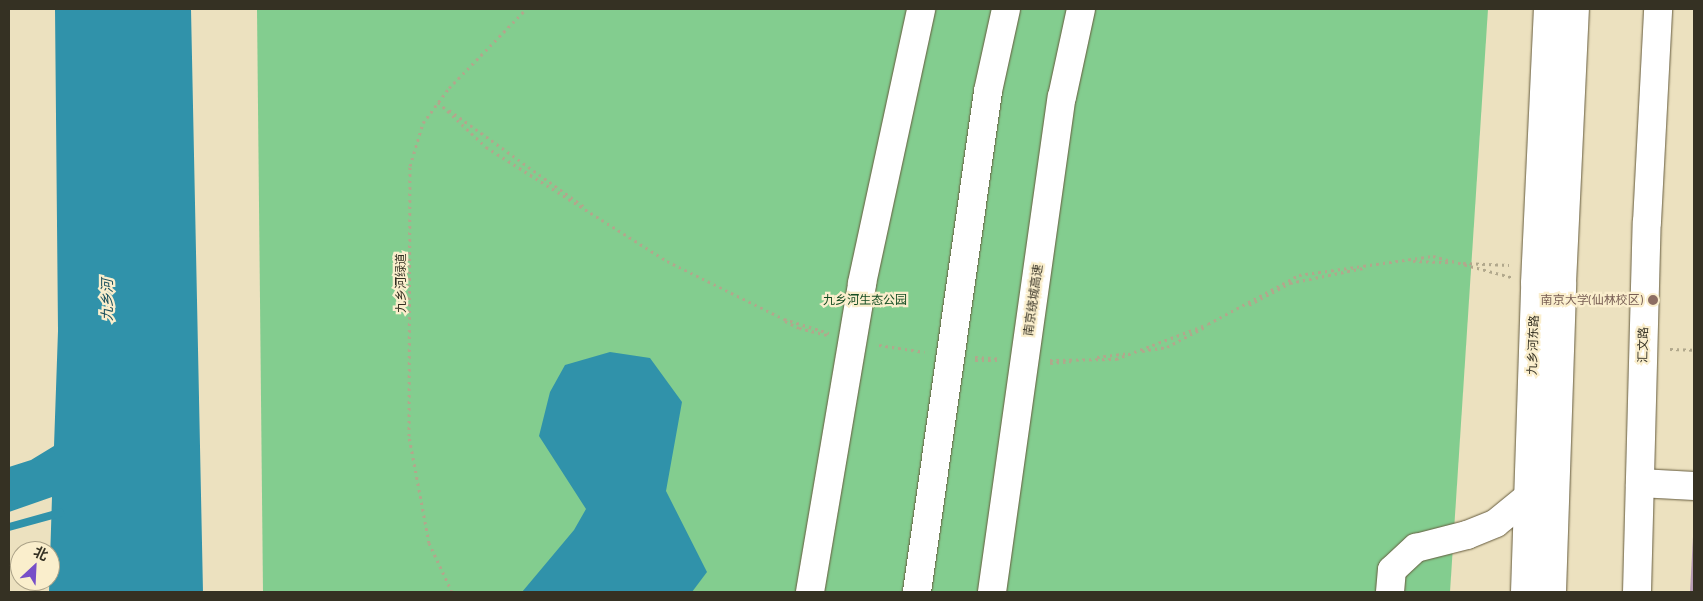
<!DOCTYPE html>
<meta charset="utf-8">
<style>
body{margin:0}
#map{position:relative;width:1703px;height:601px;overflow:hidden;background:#ece1bf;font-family:Barlow,"Noto Sans SC",sans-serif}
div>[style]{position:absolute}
.green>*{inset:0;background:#83cd8f}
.water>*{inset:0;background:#3092aa}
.stream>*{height:8px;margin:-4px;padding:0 4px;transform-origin:4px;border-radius:4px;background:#3092aa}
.building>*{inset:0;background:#b89cb4}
.path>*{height:3px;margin-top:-1.5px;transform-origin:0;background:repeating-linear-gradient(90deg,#b1a88c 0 2.5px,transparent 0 6.5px)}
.roads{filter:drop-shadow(0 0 1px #655b3d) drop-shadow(0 0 1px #655b3d)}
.minor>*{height:28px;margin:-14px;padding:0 14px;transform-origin:14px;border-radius:14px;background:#fff}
.major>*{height:28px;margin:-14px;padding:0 14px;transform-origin:14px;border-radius:14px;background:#fff}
.bridges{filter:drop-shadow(0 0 1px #655b3d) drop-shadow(0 0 1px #655b3d)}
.highway-bridge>*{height:28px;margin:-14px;padding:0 14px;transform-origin:14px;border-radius:14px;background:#fff}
.dots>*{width:14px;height:14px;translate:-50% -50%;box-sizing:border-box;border:2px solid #faeecc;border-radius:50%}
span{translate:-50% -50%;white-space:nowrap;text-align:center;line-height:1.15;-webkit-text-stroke:4.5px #faeecc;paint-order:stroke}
.street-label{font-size:12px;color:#353123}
.park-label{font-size:12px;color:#154d23}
.education-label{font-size:12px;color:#785e54}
.right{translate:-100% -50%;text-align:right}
.water-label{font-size:14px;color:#1a505d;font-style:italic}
.frame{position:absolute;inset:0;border:10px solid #353123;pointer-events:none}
.north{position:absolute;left:10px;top:541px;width:50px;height:50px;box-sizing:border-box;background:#faeecc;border:1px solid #aba288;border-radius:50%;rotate:25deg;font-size:14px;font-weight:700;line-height:20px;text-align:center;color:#353123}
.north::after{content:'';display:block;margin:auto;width:18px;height:22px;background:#774fc8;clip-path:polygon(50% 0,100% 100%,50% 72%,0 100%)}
</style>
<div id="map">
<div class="green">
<div style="clip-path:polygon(257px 9px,1488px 9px,1450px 592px,263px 592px)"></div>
</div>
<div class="water">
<div style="clip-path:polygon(55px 9px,191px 9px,203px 592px,49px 592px,52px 497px,9px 512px,9px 467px,31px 460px,54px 446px,58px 331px)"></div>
<div style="clip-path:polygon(610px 352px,650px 358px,682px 402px,666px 491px,707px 572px,692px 592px,522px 592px,574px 530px,586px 509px,539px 436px,550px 392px,565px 365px)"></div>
</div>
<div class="stream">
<div style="left:9px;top:527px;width:53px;rotate:-15.4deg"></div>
</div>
<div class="building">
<div style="clip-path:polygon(1693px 537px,1694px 592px,1690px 592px)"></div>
</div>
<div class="path">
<div style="left:438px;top:102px;width:66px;rotate:43.2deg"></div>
<div style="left:486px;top:147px;width:214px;rotate:32.2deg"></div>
<div style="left:667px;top:261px;width:131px;rotate:26.4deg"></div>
<div style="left:784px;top:319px;width:47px;rotate:17.3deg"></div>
<div style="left:449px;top:110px;width:168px;rotate:35.6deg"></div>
<div style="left:1413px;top:261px;width:37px;rotate:2deg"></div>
<div style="left:1463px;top:263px;width:46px;rotate:2.5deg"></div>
<div style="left:1249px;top:305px;width:47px;rotate:-28.2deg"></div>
<div style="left:1290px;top:283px;width:75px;rotate:-11.6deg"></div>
<div style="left:785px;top:321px;width:16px;rotate:27deg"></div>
<div style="left:799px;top:328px;width:30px;rotate:14deg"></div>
<div style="left:879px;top:345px;width:46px;rotate:8.8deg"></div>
<div style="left:1670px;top:349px;width:24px;rotate:2deg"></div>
<div style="left:1142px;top:351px;width:25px;rotate:-9deg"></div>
<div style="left:1167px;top:347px;width:43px;rotate:-27.8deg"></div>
<div style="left:975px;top:357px;width:22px;rotate:3deg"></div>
<div style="left:1097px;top:357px;width:31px;rotate:-7deg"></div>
<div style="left:975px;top:360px;width:24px"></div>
<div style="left:1050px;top:360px;width:66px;rotate:-0.9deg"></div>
<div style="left:1116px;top:359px;width:98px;rotate:-20.8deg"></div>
<div style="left:1208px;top:324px;width:103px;rotate:-28.3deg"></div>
<div style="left:1299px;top:275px;width:135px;rotate:-8.1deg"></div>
<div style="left:1433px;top:256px;width:81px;rotate:15.1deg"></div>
<div style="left:1050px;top:363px;width:21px;rotate:-5deg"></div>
<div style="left:452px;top:592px;width:54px;rotate:-115.1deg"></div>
<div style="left:429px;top:543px;width:109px;rotate:-100.6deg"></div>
<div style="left:409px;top:436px;width:270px;rotate:-89.8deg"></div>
<div style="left:410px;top:166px;width:45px;rotate:-73.2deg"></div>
<div style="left:423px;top:123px;width:44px;rotate:-53.4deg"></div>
<div style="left:449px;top:88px;width:110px;rotate:-45.7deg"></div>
</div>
<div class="roads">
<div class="minor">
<div style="left:1640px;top:483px;width:54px;rotate:3.2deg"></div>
<div style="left:810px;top:592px;width:313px;rotate:-80.4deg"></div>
<div style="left:862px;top:283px;width:280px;rotate:-77.8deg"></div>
<div style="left:1390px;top:592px;width:22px;rotate:-85deg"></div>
<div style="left:1392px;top:570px;width:33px;rotate:-43deg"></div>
<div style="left:1416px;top:548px;width:53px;rotate:-14.3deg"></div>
<div style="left:1467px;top:535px;width:31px;rotate:-22deg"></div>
<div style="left:1496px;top:523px;width:41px;rotate:-39.1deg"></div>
<div style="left:1637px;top:592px;width:370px;rotate:-88.5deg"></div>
<div style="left:1647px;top:222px;width:213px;rotate:-87deg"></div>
</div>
<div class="major">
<div style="left:1525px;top:592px;width:309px;rotate:-88.1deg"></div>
<div style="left:1535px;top:283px;width:274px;rotate:-87.3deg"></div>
<div style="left:1552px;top:592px;width:309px;rotate:-88.1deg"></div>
<div style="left:1562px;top:283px;width:274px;rotate:-87.3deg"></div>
</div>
</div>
<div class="bridges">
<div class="highway-bridge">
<div style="left:917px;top:592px;width:506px;rotate:-81.93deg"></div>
<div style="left:988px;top:91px;width:84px;rotate:-77.6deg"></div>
<div style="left:992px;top:592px;width:500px;rotate:-82deg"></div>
<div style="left:1062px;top:97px;width:90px;rotate:-77.8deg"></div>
</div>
</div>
<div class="dots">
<div style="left:1653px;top:300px;background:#8d6e63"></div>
</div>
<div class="street-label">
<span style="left:401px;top:283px;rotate:-90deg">九乡河绿道</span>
<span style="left:1033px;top:300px;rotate:-82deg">南京绕城高速</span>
<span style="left:1533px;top:345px;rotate:-88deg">九乡河东路</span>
<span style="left:1643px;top:345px;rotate:-89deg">汇文路</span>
</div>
<div class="park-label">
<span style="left:865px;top:300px">九乡河生态公园</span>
</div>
<div class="education-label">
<span class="right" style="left:1643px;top:300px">南京大学(仙林校区)</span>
</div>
<div class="water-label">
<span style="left:107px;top:300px;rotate:-90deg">九乡河</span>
</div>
<div class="frame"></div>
<div class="north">北</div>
</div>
